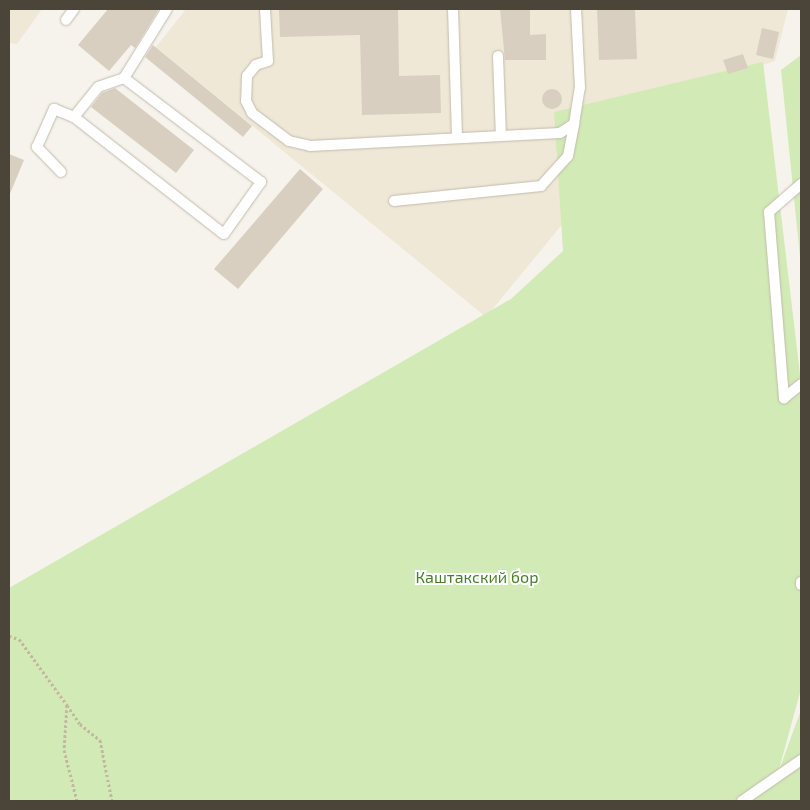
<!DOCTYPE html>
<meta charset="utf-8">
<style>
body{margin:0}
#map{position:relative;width:810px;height:810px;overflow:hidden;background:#f6f3ec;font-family:"Exo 2",sans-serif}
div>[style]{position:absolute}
.education>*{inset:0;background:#efe8d6}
.green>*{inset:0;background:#d2eab5}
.building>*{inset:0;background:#d8cfc1}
.round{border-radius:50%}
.path>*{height:3px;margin-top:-1.5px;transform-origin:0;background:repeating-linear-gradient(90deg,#c4b79f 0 2.5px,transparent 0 5px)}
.roads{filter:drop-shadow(0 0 1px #c2bbae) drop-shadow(0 0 1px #c2bbae)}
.lane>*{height:10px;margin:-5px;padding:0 5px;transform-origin:5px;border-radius:5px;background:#fff}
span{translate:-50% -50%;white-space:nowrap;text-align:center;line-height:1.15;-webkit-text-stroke:4px #fff;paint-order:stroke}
.park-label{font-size:16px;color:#4a7f2a}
.frame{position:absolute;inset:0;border:10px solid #4b4439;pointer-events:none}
</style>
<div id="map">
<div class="education">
<div style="clip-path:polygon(9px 9px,42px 9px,17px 44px,9px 43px)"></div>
<div style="clip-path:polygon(186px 9px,788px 9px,775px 61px,667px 97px,486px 317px,156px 47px)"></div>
</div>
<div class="green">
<div style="clip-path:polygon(801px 55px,801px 267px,781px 70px)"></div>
<div style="clip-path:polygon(763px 62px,801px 383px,801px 689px,778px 773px,801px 710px,801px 801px,9px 801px,9px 588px,511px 299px,563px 251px,554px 112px)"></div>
</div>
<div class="building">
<div style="clip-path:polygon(108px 9px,159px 9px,135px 48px,131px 45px,109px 71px,78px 45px)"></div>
<div style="clip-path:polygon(279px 9px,398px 9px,399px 76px,440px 75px,441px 113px,362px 115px,360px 35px,280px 37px)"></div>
<div style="clip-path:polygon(500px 9px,530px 9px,530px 35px,546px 34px,546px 60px,505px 60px)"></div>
<div style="clip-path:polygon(597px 9px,635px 9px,637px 59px,599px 60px)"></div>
<div style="clip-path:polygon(762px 28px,779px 32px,773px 59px,756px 55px)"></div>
<div style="clip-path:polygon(153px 45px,252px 126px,243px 137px,145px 57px)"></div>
<div style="clip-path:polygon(743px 54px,748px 68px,728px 74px,723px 60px)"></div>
<div style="clip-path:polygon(115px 88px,194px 150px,176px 173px,91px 107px,102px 93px)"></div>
<div class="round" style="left:542px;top:89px;width:20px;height:20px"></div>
<div style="clip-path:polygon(9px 154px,24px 160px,9px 196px)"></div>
<div style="clip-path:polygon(300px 169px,323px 189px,238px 289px,214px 269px)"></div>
</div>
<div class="path">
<div style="left:9px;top:636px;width:10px;rotate:17deg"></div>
<div style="left:19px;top:639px;width:82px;rotate:54deg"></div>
<div style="left:67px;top:705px;width:45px;rotate:93.8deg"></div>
<div style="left:64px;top:750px;width:53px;rotate:75.7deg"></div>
<div style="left:67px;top:705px;width:23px;rotate:56deg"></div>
<div style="left:80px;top:724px;width:26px;rotate:39deg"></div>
<div style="left:100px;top:740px;width:62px;rotate:78.9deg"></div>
</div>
<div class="roads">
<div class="lane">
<div style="left:265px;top:9px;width:52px;rotate:86.7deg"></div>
<div style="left:268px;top:61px;width:13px;rotate:162deg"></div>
<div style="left:256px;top:65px;width:14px;rotate:129deg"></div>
<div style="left:247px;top:76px;width:25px;rotate:92deg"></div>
<div style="left:246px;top:101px;width:13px;rotate:63deg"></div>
<div style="left:252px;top:113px;width:46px;rotate:37.1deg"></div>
<div style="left:289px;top:141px;width:22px;rotate:13deg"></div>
<div style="left:310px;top:146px;width:250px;rotate:-3deg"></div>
<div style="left:560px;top:133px;width:17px;rotate:-33deg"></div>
<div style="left:453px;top:9px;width:128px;rotate:88.2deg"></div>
<div style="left:66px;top:20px;width:14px;rotate:-54deg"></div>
<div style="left:498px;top:56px;width:80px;rotate:87.9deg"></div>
<div style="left:74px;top:117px;width:190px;rotate:38deg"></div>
<div style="left:224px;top:234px;width:64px;rotate:-54.6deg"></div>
<div style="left:261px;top:182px;width:172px;rotate:-142.8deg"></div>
<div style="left:61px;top:172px;width:35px;rotate:-134deg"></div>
<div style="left:37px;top:147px;width:42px;rotate:-65.9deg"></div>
<div style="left:54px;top:109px;width:22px;rotate:22deg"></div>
<div style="left:74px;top:117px;width:38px;rotate:-51deg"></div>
<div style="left:98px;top:87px;width:28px;rotate:-19deg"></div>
<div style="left:124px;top:78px;width:81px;rotate:-58.1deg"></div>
<div style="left:801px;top:184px;width:43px;rotate:138.8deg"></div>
<div style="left:769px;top:212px;width:187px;rotate:85.4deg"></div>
<div style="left:784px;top:398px;width:22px;rotate:-39deg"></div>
<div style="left:394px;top:201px;width:148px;rotate:-5.8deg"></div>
<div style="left:541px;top:186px;width:40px;rotate:-48deg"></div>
<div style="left:568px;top:156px;width:33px;rotate:-79deg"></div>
<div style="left:574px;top:124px;width:36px;rotate:-81deg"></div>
<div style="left:580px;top:88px;width:79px;rotate:-92.9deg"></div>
<div style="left:801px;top:582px;width:3px;rotate:90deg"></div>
<div style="left:742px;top:801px;width:72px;rotate:-34.8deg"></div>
</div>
</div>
<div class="park-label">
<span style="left:477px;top:577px">Каштакский бор</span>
</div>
<div class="frame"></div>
</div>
